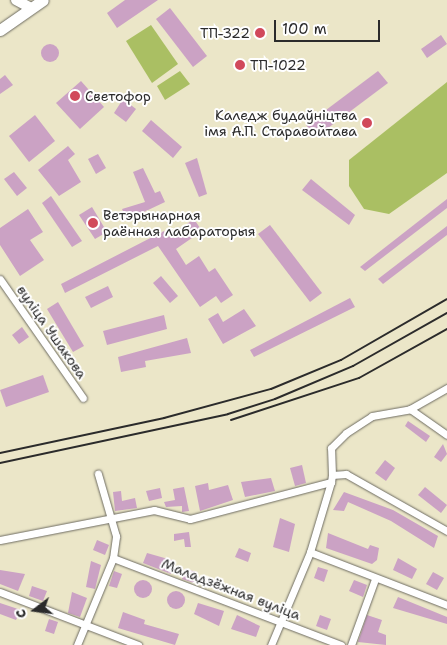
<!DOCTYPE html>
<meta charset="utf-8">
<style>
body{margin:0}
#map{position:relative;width:447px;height:645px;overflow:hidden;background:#ebe6c8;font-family:"Shantell Sans",sans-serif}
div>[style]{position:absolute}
.green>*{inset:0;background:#aabf63}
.building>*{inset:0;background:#cba2c4}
.round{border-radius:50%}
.roads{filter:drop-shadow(0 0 1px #6e6c62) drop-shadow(0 0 1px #6e6c62)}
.minor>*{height:7px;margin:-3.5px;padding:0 3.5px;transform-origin:3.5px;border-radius:3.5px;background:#fff}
.secondary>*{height:10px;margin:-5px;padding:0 5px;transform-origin:5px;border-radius:5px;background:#fff}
.primary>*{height:11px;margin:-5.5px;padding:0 5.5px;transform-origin:5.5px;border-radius:5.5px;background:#fff}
.rail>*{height:2px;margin:-1px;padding:0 1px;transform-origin:1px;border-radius:1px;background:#2b2b2b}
.dots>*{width:14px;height:14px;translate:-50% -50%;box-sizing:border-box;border:2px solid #fff;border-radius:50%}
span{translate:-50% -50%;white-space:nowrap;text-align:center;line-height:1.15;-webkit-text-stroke:4px #fff;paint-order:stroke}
.poi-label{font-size:14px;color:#2b2b2b}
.right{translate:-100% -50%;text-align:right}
.left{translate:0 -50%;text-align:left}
.street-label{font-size:14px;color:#2b2b2b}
.north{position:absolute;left:10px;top:585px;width:50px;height:50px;-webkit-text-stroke:4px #fff;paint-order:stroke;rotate:255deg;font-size:14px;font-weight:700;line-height:20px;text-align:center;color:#2b2b2b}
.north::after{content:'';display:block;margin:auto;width:18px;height:22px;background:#2b2b2b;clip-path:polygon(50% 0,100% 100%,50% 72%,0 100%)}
.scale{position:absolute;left:274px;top:20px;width:106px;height:22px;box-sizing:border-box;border:2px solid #2b2b2b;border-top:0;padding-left:6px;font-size:15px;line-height:18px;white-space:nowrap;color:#2b2b2b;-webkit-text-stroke:4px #fff;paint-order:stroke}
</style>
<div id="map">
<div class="green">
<div style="clip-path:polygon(151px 25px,178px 64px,152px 83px,126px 41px)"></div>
<div style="clip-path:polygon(180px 71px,190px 84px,165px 100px,157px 86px)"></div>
<div style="clip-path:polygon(447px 82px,447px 173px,389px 214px,364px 209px,349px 186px,349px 160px)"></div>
</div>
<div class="building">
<div style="clip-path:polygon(125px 0,158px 0,117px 28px,107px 13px)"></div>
<div style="clip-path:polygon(170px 8px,207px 56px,193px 67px,156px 19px)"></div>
<div style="clip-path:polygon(441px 35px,447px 44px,427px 58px,421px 49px)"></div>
<div class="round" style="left:41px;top:44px;width:18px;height:18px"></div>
<div style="clip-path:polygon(378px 71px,388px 83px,316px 137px,306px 125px)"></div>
<div style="clip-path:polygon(5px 75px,13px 85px,0 94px,0 79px)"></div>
<div style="clip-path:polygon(81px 81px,104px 107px,80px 129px,56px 103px)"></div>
<div style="clip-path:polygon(123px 99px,136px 109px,126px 122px,114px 113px)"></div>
<div style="clip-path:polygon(35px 115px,55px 141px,29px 162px,9px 136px)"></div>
<div style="clip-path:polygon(151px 120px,182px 147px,173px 158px,142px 131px)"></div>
<div style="clip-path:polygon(68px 146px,75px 154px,68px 160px,81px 182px,59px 196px,38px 170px)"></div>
<div style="clip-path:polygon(98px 154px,106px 168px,96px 174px,88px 159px)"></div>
<div style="clip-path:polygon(197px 158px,207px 194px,199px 197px,185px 163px)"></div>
<div style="clip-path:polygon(143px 168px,155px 193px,160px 191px,165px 202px,127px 220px,122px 209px,145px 202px,133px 172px)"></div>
<div style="clip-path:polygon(14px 172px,27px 188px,17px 196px,4px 179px)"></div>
<div style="clip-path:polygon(311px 179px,355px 215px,349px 225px,302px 190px)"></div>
<div style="clip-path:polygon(51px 196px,82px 241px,72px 247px,42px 203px)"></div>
<div style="clip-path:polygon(447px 199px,447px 208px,365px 271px,360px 267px)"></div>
<div style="clip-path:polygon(92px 207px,107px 232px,95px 239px,79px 215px)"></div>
<div style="clip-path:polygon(28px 209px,43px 232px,30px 240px,44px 260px,20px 276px,0 245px,0 228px)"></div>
<div style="clip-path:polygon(194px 219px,202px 231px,176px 249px,186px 265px,199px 256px,209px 272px,215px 268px,233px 295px,221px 303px,216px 296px,200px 307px,158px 246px,65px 293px,61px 284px,164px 231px,168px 237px)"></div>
<div style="clip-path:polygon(270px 225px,322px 293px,310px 302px,258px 234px)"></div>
<div style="clip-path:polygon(447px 226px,447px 235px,383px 284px,378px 279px)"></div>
<div style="clip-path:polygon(161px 276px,178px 296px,170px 303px,153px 283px)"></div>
<div style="clip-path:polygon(108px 286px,113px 297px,91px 308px,85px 297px)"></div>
<div style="clip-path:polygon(350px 298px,355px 307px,254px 357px,250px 350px)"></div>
<div style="clip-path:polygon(58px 302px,84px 346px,73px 352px,47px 309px)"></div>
<div style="clip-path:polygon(244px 309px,256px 326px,223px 344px,208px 319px,218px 313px,223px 322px)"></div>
<div style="clip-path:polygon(164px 315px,167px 329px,107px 345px,103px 331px)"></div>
<div style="clip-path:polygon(22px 327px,29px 337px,19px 344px,12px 335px)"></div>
<div style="clip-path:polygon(187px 338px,191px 353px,145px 361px,146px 367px,121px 372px,118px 357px)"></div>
<div style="clip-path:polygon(43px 375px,49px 392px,6px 407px,0 390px)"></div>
<div style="clip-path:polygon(408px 421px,430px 436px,426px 442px,405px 426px)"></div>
<div style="clip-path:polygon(443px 444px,447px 454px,441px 462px,434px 457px)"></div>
<div style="clip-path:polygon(385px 460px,395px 468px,386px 481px,375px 473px)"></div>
<div style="clip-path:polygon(302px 465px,306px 483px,295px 486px,290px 468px)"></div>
<div style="clip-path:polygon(271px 478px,275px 491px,245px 497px,241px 482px)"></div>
<div style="clip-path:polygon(208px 483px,209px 490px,228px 485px,233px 500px,200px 511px,195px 486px)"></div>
<div style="clip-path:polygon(184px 487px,189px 511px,182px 512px,182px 506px,166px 507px,164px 502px,175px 500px,173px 489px)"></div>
<div style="clip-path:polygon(425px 487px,447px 505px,441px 513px,418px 495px)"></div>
<div style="clip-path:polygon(160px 488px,162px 498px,149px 501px,146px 491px)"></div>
<div style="clip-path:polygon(121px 491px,122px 501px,135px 498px,137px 508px,115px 511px,113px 492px)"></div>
<div style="clip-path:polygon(344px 492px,393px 510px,438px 536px,434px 548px,391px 521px,348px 502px,344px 511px,333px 510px)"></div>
<div style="clip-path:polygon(280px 518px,295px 524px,289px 552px,273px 547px)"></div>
<div style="clip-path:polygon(189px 532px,191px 547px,185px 547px,184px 539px,174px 541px,174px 534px)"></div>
<div style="clip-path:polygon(328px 533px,368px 549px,370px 545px,379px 548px,377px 560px,372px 564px,326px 548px)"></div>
<div style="clip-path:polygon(97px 540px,109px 545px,105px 555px,93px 550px)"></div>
<div style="clip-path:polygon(239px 548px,251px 553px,248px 562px,235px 557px)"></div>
<div style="clip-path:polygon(147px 553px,175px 561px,171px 574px,143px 563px)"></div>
<div style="clip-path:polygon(398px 558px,417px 569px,412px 579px,393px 570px)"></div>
<div style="clip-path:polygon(91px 561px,101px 565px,95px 589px,86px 587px)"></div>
<div style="clip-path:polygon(318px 567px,328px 570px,324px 582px,314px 578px)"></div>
<div style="clip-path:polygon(185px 569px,197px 572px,194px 583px,182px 579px)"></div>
<div style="clip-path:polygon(0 570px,25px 574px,18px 591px,0 584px)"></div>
<div style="clip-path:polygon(114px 571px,122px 574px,117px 588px,109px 586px)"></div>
<div style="clip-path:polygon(433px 572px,444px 578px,437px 590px,426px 584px)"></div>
<div class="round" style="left:134px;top:580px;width:18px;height:18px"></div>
<div style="clip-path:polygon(354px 580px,367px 585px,363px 597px,349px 591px)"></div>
<div style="clip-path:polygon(32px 586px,47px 591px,43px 601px,29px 596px)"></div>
<div class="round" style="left:167px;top:591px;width:18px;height:18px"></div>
<div style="clip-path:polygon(72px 592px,87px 598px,80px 617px,68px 613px)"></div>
<div style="clip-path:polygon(398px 597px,447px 617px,447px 624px,393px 608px)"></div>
<div style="clip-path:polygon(0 603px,21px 610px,16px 620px,0 614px)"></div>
<div style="clip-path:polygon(198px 603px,224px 611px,219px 626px,194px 614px)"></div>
<div style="clip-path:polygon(123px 612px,145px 620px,144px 624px,179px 634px,175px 645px,118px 628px)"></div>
<div style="clip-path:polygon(237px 615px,260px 626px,256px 637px,231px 629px)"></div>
<div style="clip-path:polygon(320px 615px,331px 619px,327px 630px,316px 626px)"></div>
<div style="clip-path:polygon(367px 615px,382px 620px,378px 632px,386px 635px,386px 645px,358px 642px)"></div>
<div style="clip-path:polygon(49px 619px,58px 622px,54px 634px,45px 631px)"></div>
</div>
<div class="roads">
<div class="minor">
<div style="left:0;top:279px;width:145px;rotate:55.1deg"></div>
<div style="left:410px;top:409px;width:45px;rotate:35.1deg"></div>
<div style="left:332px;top:475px;width:27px;rotate:-92deg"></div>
<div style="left:331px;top:448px;width:21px;rotate:-45deg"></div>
<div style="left:346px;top:433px;width:31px;rotate:-33deg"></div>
<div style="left:372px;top:416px;width:39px;rotate:-10deg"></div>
<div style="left:410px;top:409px;width:43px;rotate:-29.6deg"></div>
<div style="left:0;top:540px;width:157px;rotate:-11deg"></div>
<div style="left:154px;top:510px;width:37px;rotate:14deg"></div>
<div style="left:190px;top:519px;width:146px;rotate:-14.7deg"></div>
<div style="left:331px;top:482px;width:7px;rotate:-82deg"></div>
<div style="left:332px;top:475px;width:14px;rotate:-4deg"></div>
<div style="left:346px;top:474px;width:116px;rotate:29.4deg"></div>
<div style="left:310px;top:552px;width:147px;rotate:21.1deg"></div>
<div style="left:113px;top:558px;width:244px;rotate:20.9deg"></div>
<div style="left:0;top:592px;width:148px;rotate:21deg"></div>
<div style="left:77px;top:645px;width:94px;rotate:-67.5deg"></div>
<div style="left:113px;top:558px;width:22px;rotate:-82deg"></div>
<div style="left:116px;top:536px;width:65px;rotate:-106.2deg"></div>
<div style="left:271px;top:645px;width:101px;rotate:-67.2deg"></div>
<div style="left:310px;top:552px;width:73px;rotate:-73.3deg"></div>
<div style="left:351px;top:645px;width:70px;rotate:-70deg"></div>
</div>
<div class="secondary">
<div style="left:16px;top:0;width:17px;rotate:28deg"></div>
</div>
<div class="primary">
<div style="left:0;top:30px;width:52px;rotate:-34.9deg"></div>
</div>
</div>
<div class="rail">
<div style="left:231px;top:420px;width:135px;rotate:-18.2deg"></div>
<div style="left:359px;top:378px;width:101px;rotate:-29.1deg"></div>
<div style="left:0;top:453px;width:168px;rotate:-12deg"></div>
<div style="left:164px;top:418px;width:111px;rotate:-15.2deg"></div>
<div style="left:271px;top:389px;width:76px;rotate:-22.5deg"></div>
<div style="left:341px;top:360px;width:122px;rotate:-29.9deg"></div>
<div style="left:0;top:463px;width:233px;rotate:-12.1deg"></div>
<div style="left:228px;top:414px;width:49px;rotate:-17.7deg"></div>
<div style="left:275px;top:399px;width:85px;rotate:-22.9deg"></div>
<div style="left:353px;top:366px;width:108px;rotate:-29.4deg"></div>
</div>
<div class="dots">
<div style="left:260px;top:33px;background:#d1495b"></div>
<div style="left:240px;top:65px;background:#d1495b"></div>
<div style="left:75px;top:96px;background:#d1495b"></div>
<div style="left:367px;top:123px;background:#d1495b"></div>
<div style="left:93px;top:223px;background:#d1495b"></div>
</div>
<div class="poi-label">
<span class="right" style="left:250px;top:33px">ТП-322</span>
<span class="left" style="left:250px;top:65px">ТП-1022</span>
<span class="left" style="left:85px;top:96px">Светофор</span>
<span class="right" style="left:357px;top:123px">Каледж будаўніцтва<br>імя А.П. Старавойтава</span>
<span class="left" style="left:103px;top:223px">Ветэрынарная<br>раённая лабараторыя</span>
</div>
<div class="street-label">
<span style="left:52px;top:332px;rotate:55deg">вуліца Ушакова</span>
<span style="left:231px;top:589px;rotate:21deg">Маладзёжная вуліца</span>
</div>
<div class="north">С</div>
<div class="scale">100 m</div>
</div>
